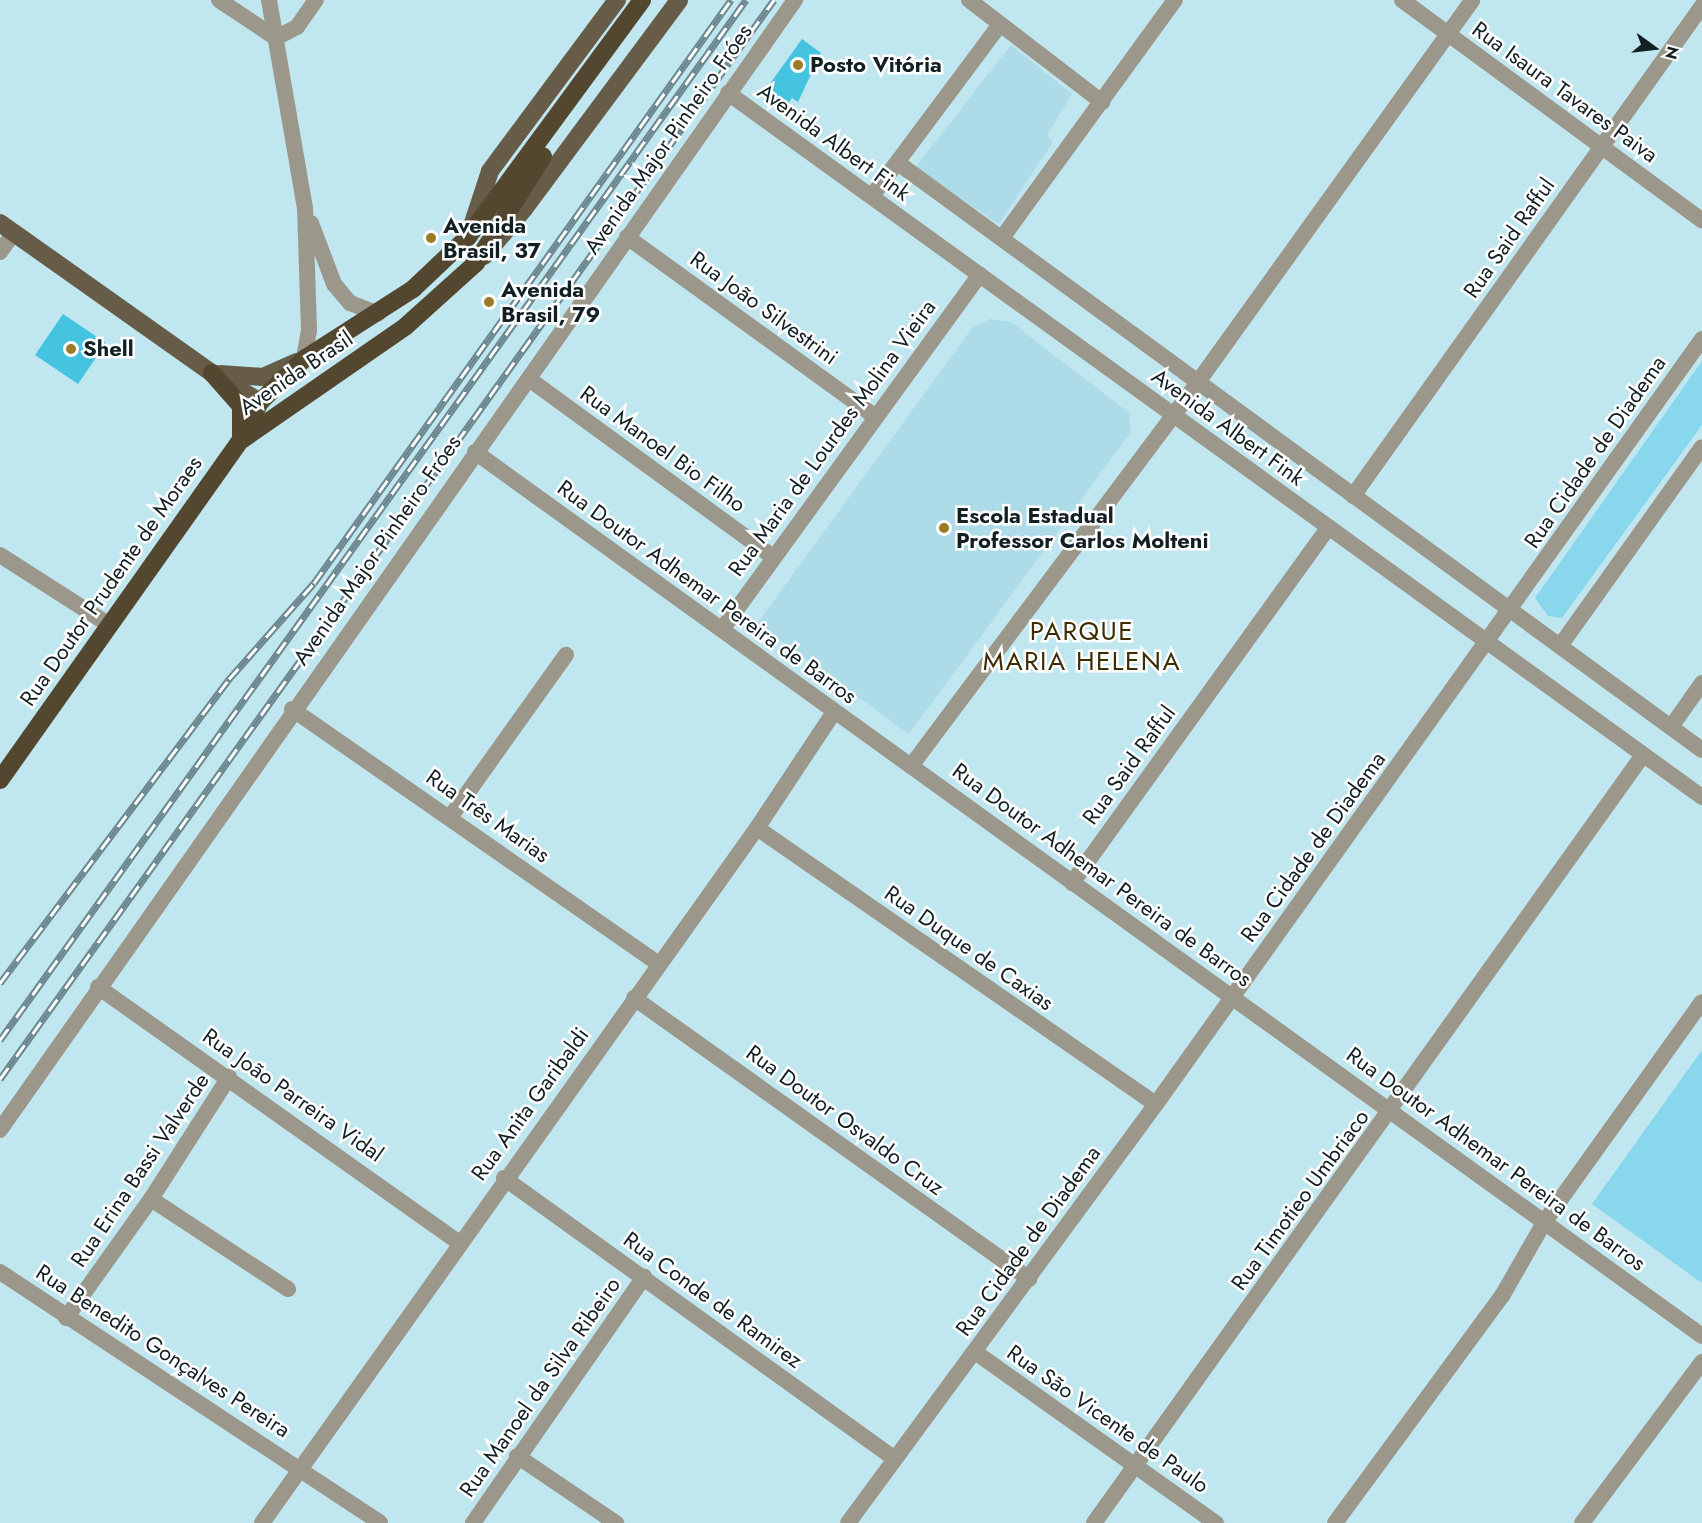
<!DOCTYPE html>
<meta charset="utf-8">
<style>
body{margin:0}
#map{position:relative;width:1702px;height:1523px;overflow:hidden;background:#c0e6f0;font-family:Jost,sans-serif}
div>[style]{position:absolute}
.built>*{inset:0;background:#addbe8}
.green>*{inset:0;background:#89d7ec}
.building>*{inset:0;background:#45c4e1}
.minor>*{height:16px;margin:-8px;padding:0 8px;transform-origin:8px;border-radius:8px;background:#9c978b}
.major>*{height:18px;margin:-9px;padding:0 9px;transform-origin:9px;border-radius:9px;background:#665c47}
.highway>*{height:18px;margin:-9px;padding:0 9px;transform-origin:9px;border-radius:9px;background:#53482f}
.rail>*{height:7px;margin-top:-3.5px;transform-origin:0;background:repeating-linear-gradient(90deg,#fff 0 14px,#6c878e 0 28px);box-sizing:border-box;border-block:2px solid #6c878e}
.dots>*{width:16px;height:16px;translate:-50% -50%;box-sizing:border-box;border:3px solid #fff;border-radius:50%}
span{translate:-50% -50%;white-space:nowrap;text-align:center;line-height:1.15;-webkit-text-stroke:5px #fff;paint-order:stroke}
.poi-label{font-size:22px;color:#122023;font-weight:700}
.left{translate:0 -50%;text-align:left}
.street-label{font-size:22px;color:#122023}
.quarter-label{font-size:26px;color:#3d2d03;letter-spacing:1.5px}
.north{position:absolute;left:1624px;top:18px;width:60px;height:60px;-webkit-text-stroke:4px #fff;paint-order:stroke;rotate:105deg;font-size:16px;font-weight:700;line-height:24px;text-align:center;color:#122023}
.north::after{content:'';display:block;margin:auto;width:21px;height:27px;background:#122023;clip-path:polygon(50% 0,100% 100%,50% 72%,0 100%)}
</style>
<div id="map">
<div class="built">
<div style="clip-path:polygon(1011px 45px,1072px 94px,1047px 135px,1053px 142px,999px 224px,915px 168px)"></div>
<div style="clip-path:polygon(990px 319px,1011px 322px,1129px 413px,1131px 432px,909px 734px,757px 624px,972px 328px)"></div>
</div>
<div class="green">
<div style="clip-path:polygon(1702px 361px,1702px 425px,1562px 618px,1548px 616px,1535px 598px)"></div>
<div style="clip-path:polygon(1702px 1050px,1702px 1283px,1592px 1204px)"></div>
</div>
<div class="building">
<div style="clip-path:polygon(802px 39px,821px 53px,798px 102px,792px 98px,784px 110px,764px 92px)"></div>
<div style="clip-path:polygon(63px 314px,106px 343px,78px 384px,35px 355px)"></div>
</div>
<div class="minor">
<div style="left:219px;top:0;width:69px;rotate:33.7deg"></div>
<div style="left:276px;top:38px;width:24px;rotate:-28deg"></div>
<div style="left:297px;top:27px;width:33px;rotate:-55deg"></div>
<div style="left:269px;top:0;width:211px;rotate:80.2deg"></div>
<div style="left:305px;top:208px;width:122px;rotate:88.1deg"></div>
<div style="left:309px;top:330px;width:29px;rotate:100deg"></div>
<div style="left:969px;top:0;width:168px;rotate:37.5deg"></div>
<div style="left:1402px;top:0;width:372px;rotate:36.3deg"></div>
<div style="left:728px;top:93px;width:1202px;rotate:35.86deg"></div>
<div style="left:898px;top:163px;width:995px;rotate:36.13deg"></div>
<div style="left:872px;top:196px;width:214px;rotate:-53.3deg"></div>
<div style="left:311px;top:223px;width:65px;rotate:69.3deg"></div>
<div style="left:334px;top:284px;width:25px;rotate:50deg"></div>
<div style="left:350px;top:303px;width:30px;rotate:21deg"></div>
<div style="left:627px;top:237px;width:307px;rotate:35.9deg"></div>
<div style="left:1002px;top:238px;width:294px;rotate:-54deg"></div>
<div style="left:0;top:252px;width:24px;rotate:-54deg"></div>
<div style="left:529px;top:379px;width:301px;rotate:36.1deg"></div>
<div style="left:475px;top:452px;width:1512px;rotate:35.77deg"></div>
<div style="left:1353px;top:496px;width:602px;rotate:-54.54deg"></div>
<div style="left:0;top:555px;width:128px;rotate:32.6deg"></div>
<div style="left:723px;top:628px;width:437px;rotate:-54deg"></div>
<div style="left:1560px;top:646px;width:244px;rotate:-54.5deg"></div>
<div style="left:292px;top:709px;width:445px;rotate:34.8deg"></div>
<div style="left:1671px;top:727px;width:54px;rotate:-54.8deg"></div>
<div style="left:911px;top:766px;width:479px;rotate:-53.2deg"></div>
<div style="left:1198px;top:382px;width:470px;rotate:-54.3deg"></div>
<div style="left:451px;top:816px;width:198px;rotate:-54.5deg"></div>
<div style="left:757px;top:828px;width:485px;rotate:34.7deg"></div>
<div style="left:1072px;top:883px;width:439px;rotate:-54.2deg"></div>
<div style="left:98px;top:987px;width:443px;rotate:35.3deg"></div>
<div style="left:634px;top:998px;width:485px;rotate:35.4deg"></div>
<div style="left:0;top:1130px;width:1382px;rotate:-54.87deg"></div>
<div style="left:504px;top:1178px;width:481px;rotate:35.7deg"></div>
<div style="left:151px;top:1199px;width:164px;rotate:33.3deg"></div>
<div style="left:0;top:1272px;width:455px;rotate:33.4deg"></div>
<div style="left:66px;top:1318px;width:146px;rotate:-54.5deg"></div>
<div style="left:151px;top:1199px;width:145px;rotate:-57.4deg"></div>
<div style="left:975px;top:1352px;width:296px;rotate:35.4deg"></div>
<div style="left:517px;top:1456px;width:120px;rotate:34.1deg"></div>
<div style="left:262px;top:1523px;width:853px;rotate:-54.54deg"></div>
<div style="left:757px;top:828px;width:139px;rotate:-56.4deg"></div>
<div style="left:473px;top:1523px;width:300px;rotate:-55.2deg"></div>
<div style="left:848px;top:1523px;width:520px;rotate:-53.68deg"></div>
<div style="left:1156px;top:1104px;width:940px;rotate:-54.48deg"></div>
<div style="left:1094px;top:1523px;width:944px;rotate:-54.44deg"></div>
<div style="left:1335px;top:1523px;width:282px;rotate:-53.7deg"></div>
<div style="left:1502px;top:1296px;width:86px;rotate:-60.2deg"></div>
<div style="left:1545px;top:1221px;width:269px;rotate:-54.4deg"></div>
<div style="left:1582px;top:1523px;width:201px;rotate:-53.3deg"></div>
</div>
<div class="major">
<div style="left:0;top:223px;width:260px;rotate:35.3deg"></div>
<div style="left:212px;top:373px;width:56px;rotate:31.1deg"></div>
<div style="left:470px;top:232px;width:64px;rotate:-71.8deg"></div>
<div style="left:490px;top:171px;width:213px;rotate:-53.4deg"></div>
<div style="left:484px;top:256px;width:62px;rotate:-49.6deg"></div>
<div style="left:524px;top:209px;width:260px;rotate:-53.4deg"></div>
<div style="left:220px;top:374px;width:43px;rotate:4deg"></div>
<div style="left:263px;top:377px;width:37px;rotate:-24deg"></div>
</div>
<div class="highway">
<div style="left:212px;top:373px;width:44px;rotate:48.7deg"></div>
<div style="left:241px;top:406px;width:29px;rotate:90deg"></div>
<div style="left:243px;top:439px;width:198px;rotate:-34.7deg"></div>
<div style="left:406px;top:326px;width:94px;rotate:-42deg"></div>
<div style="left:476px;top:263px;width:126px;rotate:-57.9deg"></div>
<div style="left:0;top:780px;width:417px;rotate:-54.7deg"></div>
<div style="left:241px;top:440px;width:42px;rotate:-63.4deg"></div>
<div style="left:260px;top:402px;width:62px;rotate:-44.3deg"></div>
<div style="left:304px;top:359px;width:130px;rotate:-32.7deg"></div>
<div style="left:413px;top:289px;width:76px;rotate:-43.4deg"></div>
<div style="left:468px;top:237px;width:294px;rotate:-53.7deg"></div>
</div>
<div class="rail">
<div style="left:0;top:983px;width:381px;rotate:-53deg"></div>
<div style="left:229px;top:679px;width:128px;rotate:-48.5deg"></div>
<div style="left:314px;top:583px;width:717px;rotate:-54.43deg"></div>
<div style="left:0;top:1040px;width:1280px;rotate:-54.35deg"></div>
<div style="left:0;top:1079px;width:1328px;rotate:-54.35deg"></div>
</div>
<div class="dots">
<div style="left:798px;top:65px;background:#9b7a25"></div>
<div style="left:431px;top:238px;background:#9b7a25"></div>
<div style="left:489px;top:302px;background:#9b7a25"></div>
<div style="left:71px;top:349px;background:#9b7a25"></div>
<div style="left:944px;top:528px;background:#9b7a25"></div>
</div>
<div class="poi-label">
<span class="left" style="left:810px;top:65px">Posto Vitória</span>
<span class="left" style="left:443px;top:238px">Avenida<br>Brasil, 37</span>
<span class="left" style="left:501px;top:302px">Avenida<br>Brasil, 79</span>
<span class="left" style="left:83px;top:349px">Shell</span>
<span class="left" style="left:956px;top:528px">Escola Estadual<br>Professor Carlos Molteni</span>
</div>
<div class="street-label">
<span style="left:1565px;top:92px;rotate:36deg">Rua Isaura Tavares Paiva</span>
<span style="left:668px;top:139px;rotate:-55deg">Avenida Major Pinheiro Fróes</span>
<span style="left:834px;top:142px;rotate:36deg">Avenida Albert Fink</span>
<span style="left:1509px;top:238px;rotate:-55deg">Rua Said Rafful</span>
<span style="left:764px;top:308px;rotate:36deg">Rua João Silvestrini</span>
<span style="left:296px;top:373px;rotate:-34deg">Avenida Brasil</span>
<span style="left:1228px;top:427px;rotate:36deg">Avenida Albert Fink</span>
<span style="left:832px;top:438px;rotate:-54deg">Rua Maria de Lourdes Molina Vieira</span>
<span style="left:663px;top:449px;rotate:36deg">Rua Manoel Bio Filho</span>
<span style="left:1595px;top:452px;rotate:-55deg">Rua Cidade de Diadema</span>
<span style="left:377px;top:550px;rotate:-55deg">Avenida Major Pinheiro Fróes</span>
<span style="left:111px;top:581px;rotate:-55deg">Rua Doutor Prudente de Moraes</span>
<span style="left:707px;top:592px;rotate:36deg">Rua Doutor Adhemar Pereira de Barros</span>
<span style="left:1129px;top:765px;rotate:-54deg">Rua Said Rafful</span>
<span style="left:488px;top:816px;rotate:35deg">Rua Três Marias</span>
<span style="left:1313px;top:847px;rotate:-54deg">Rua Cidade de Diadema</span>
<span style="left:1102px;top:875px;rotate:36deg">Rua Doutor Adhemar Pereira de Barros</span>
<span style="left:969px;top:948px;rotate:35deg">Rua Duque de Caxias</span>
<span style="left:293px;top:1095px;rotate:35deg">Rua João Parreira Vidal</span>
<span style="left:530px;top:1104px;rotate:-54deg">Rua Anita Garibaldi</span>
<span style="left:845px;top:1120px;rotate:36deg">Rua Doutor Osvaldo Cruz</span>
<span style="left:1496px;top:1159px;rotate:36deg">Rua Doutor Adhemar Pereira de Barros</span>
<span style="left:140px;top:1170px;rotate:-56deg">Rua Erina Bassi Valverde</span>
<span style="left:1300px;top:1200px;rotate:-54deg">Rua Timotieo Umbriaco</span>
<span style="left:1028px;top:1241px;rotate:-54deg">Rua Cidade de Diadema</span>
<span style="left:713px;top:1300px;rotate:36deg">Rua Conde de Ramirez</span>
<span style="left:163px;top:1351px;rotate:33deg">Rua Benedito Gonçalves Pereira</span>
<span style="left:540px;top:1387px;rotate:-55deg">Rua Manoel da Silva Ribeiro</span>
<span style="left:1108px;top:1419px;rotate:35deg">Rua São Vicente de Paulo</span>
</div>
<div class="quarter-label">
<span style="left:1082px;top:647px">PARQUE<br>MARIA HELENA</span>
</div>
<div class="north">N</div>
</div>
